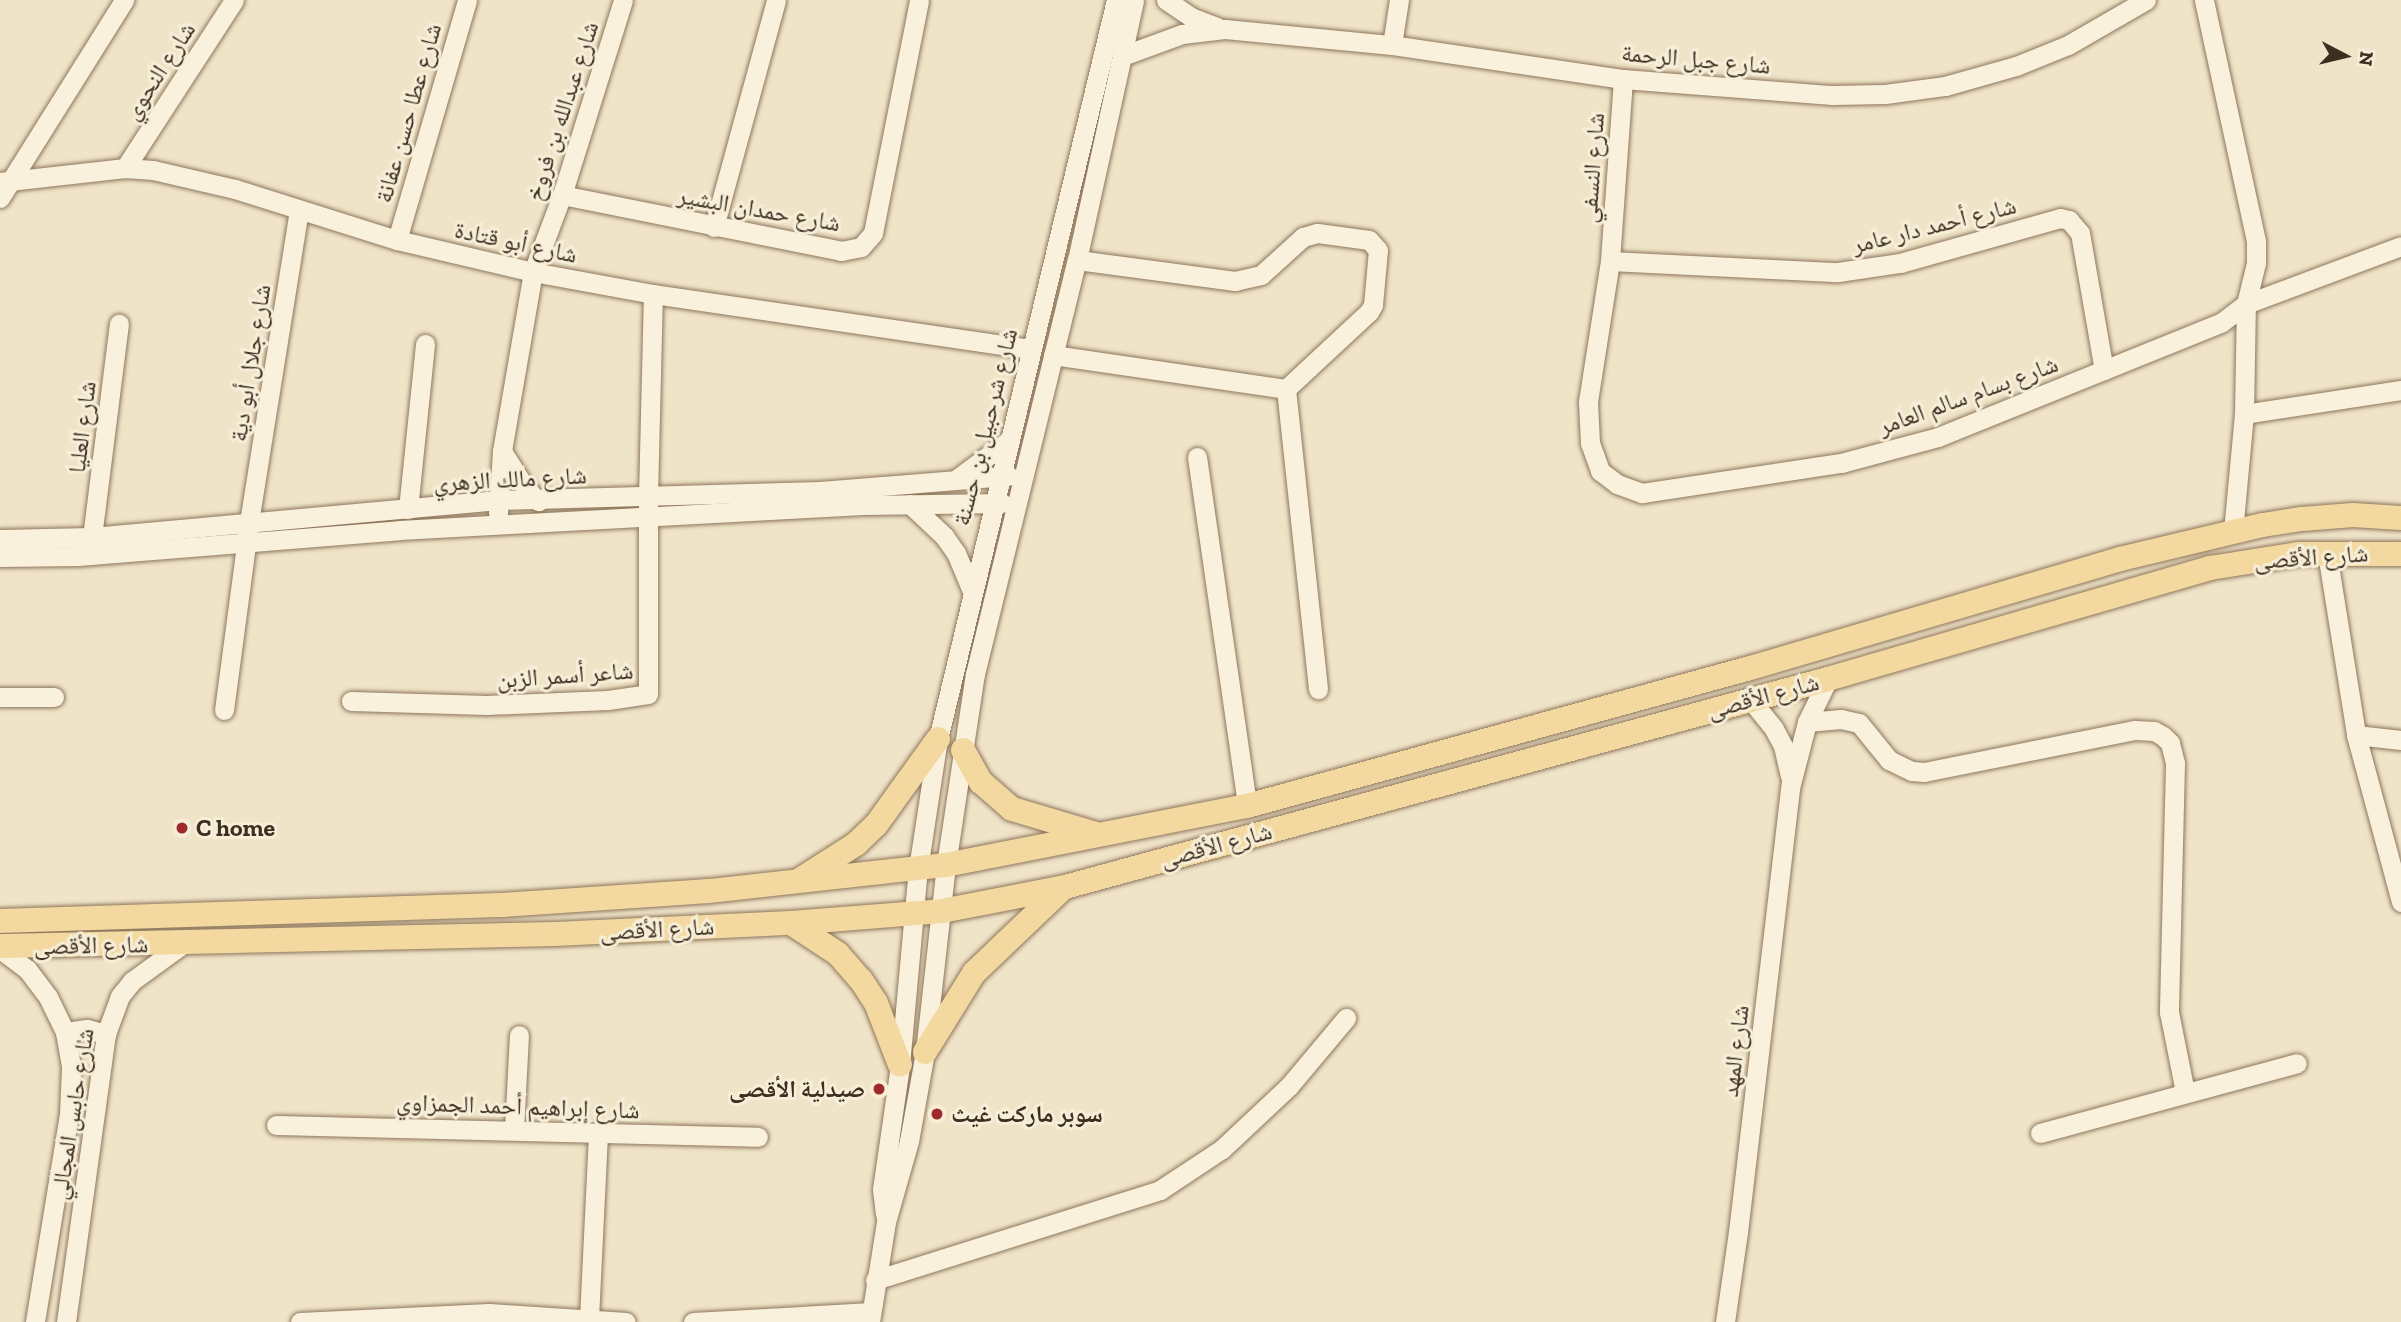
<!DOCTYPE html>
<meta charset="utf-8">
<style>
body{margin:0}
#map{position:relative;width:2401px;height:1322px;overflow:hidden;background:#f0e4c8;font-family:"Zilla Slab","Noto Naskh Arabic",serif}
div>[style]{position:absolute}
.roads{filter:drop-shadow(0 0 2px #8d765c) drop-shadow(0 0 2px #8d765c)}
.minor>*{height:19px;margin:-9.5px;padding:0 9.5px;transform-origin:9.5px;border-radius:9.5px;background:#faf1dc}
.major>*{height:24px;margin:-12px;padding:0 12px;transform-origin:12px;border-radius:12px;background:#f3d9a0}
.dots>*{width:19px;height:19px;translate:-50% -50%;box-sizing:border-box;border:4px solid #f7eed8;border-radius:50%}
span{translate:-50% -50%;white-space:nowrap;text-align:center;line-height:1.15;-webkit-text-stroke:6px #f7eed8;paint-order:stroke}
.street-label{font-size:24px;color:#3d2e20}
.poi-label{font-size:24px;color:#3d2e20;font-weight:700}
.left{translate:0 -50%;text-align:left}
.right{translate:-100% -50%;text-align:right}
.north{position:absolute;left:2310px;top:21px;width:70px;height:70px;-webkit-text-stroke:5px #f7eed8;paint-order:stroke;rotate:97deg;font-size:19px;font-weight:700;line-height:28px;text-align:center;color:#3d2e20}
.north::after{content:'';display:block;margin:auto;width:24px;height:32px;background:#3d2e20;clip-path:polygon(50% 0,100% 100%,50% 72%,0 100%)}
</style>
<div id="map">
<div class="roads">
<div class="minor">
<div style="left:1166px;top:0;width:30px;rotate:34deg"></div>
<div style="left:1191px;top:17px;width:28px;rotate:21deg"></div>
<div style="left:1392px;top:45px;width:46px;rotate:-81.2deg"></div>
<div style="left:1122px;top:56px;width:64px;rotate:-20.1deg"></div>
<div style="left:1182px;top:34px;width:43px;rotate:-6.6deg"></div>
<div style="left:1225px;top:29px;width:168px;rotate:5.5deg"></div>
<div style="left:1392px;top:45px;width:233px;rotate:8.4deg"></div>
<div style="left:1623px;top:79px;width:210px;rotate:4.4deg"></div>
<div style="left:1832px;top:95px;width:53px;rotate:-1.1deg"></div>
<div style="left:1885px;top:94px;width:61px;rotate:-7.6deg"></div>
<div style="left:1945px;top:86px;width:74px;rotate:-15.7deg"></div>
<div style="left:2016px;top:66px;width:56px;rotate:-22deg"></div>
<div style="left:2068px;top:45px;width:90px;rotate:-30deg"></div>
<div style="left:1623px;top:79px;width:182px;rotate:94.1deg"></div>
<div style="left:1610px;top:261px;width:143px;rotate:98.9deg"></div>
<div style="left:1588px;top:402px;width:41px;rotate:87.2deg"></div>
<div style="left:1590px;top:443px;width:30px;rotate:70deg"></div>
<div style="left:1600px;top:471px;width:21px;rotate:37deg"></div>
<div style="left:1617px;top:484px;width:27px;rotate:20deg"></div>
<div style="left:1642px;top:493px;width:201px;rotate:-8.6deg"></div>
<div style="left:1841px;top:463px;width:100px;rotate:-15deg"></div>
<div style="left:1938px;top:437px;width:306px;rotate:-22deg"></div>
<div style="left:2222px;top:322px;width:30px;rotate:-37deg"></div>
<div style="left:2246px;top:304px;width:42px;rotate:-76.3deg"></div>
<div style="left:2256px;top:263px;width:22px;rotate:-90deg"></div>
<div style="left:2256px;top:241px;width:247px;rotate:-102.2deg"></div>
<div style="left:125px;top:168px;width:200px;rotate:-57deg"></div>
<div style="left:0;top:182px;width:126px;rotate:-6.4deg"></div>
<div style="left:125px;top:168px;width:28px;rotate:4deg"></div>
<div style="left:153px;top:170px;width:84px;rotate:13deg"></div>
<div style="left:235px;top:189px;width:170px;rotate:17.5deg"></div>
<div style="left:397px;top:240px;width:140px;rotate:13.2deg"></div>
<div style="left:533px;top:272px;width:122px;rotate:10.4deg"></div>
<div style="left:653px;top:294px;width:380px;rotate:8.3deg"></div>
<div style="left:562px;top:195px;width:285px;rotate:11.3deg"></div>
<div style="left:841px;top:251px;width:20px;rotate:-11deg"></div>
<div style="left:861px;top:247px;width:18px;rotate:-49deg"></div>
<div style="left:873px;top:233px;width:237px;rotate:-78.8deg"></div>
<div style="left:0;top:198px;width:234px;rotate:-57.9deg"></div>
<div style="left:714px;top:227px;width:235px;rotate:-74.7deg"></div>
<div style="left:397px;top:240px;width:250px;rotate:-73.7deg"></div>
<div style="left:1610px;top:261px;width:228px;rotate:2.8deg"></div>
<div style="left:1838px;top:272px;width:63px;rotate:-8.3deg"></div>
<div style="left:1900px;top:263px;width:166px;rotate:-15.7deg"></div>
<div style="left:2060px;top:218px;width:9px;rotate:13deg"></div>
<div style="left:2069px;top:220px;width:17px;rotate:50deg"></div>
<div style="left:2080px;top:233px;width:139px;rotate:80.1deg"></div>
<div style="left:1053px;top:355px;width:235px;rotate:8.3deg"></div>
<div style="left:1286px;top:389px;width:113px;rotate:-42.9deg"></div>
<div style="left:1369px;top:312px;width:8px;rotate:-60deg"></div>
<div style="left:1373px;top:305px;width:55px;rotate:-84.8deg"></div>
<div style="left:1378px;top:250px;width:13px;rotate:-132deg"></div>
<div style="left:1369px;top:240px;width:52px;rotate:-172.3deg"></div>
<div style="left:1317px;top:233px;width:15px;rotate:164deg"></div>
<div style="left:1303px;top:237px;width:57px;rotate:137.9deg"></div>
<div style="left:1261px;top:275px;width:27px;rotate:167deg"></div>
<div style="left:1235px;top:281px;width:159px;rotate:-172.4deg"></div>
<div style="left:1286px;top:389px;width:302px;rotate:83.9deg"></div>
<div style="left:2244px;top:414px;width:159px;rotate:-8.7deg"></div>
<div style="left:502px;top:451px;width:41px;rotate:57.8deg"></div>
<div style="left:524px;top:486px;width:21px;rotate:47deg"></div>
<div style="left:1197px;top:457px;width:353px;rotate:81.8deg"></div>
<div style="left:958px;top:478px;width:62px;rotate:-36.5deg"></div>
<div style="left:910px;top:504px;width:47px;rotate:43.3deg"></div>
<div style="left:944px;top:536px;width:21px;rotate:55deg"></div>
<div style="left:956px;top:553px;width:41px;rotate:67.2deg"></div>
<div style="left:408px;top:509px;width:166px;rotate:-84.1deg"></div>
<div style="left:498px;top:513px;width:62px;rotate:-86.3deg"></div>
<div style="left:502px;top:451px;width:182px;rotate:-80.2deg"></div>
<div style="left:533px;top:272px;width:82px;rotate:-69.4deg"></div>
<div style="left:562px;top:195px;width:204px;rotate:-72.6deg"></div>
<div style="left:2233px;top:532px;width:119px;rotate:-84.7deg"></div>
<div style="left:2244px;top:414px;width:110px;rotate:-89deg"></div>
<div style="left:2246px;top:304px;width:165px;rotate:-20.5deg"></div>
<div style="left:92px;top:537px;width:215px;rotate:-82.8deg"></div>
<div style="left:0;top:539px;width:92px;rotate:-1.2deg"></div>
<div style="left:92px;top:537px;width:408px;rotate:-5.2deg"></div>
<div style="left:498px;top:500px;width:322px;rotate:-1.6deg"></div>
<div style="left:820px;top:491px;width:189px;rotate:-4.6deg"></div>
<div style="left:2327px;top:553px;width:184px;rotate:80.9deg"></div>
<div style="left:2356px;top:735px;width:173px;rotate:74.9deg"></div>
<div style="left:0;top:557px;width:78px;rotate:-0.7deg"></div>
<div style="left:78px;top:556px;width:322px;rotate:-4.6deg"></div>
<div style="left:399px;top:530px;width:464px;rotate:-3.1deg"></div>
<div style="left:862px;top:505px;width:140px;rotate:-0.8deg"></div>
<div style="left:0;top:697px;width:54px"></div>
<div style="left:1750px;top:699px;width:38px;rotate:51deg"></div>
<div style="left:1774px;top:729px;width:19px;rotate:62deg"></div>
<div style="left:1783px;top:746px;width:31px;rotate:77deg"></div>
<div style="left:351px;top:701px;width:136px;rotate:1.7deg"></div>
<div style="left:487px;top:705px;width:121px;rotate:-2.4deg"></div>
<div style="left:608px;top:700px;width:40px;rotate:-8.5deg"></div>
<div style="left:648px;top:694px;width:197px;rotate:-90deg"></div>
<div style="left:648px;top:497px;width:203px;rotate:-88.6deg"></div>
<div style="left:224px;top:710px;width:190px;rotate:-82.4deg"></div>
<div style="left:249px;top:522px;width:315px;rotate:-80.9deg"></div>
<div style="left:1807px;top:722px;width:34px;rotate:-5deg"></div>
<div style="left:1841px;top:719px;width:18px;rotate:13deg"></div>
<div style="left:1859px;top:723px;width:48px;rotate:51deg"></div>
<div style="left:1889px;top:760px;width:25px;rotate:26deg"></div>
<div style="left:1912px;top:771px;width:12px;rotate:5deg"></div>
<div style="left:1924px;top:772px;width:215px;rotate:-11.3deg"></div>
<div style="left:2135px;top:730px;width:19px;rotate:3deg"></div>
<div style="left:2154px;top:731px;width:10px;rotate:29deg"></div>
<div style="left:2163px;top:736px;width:10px;rotate:45deg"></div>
<div style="left:2170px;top:743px;width:21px;rotate:76deg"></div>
<div style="left:2175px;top:763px;width:249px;rotate:91.4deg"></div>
<div style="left:2169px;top:1012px;width:82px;rotate:78.7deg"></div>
<div style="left:2356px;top:735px;width:45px;rotate:6.3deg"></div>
<div style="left:0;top:949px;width:34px;rotate:37deg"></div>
<div style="left:27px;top:969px;width:35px;rotate:53deg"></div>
<div style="left:48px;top:997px;width:39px;rotate:64deg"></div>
<div style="left:65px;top:1032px;width:36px;rotate:80deg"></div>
<div style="left:71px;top:1067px;width:47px;rotate:92.4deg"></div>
<div style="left:69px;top:1114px;width:211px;rotate:99.3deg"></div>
<div style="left:65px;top:1032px;width:22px;rotate:-8deg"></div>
<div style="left:87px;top:1029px;width:20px;rotate:15deg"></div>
<div style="left:276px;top:1125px;width:482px;rotate:1.4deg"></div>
<div style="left:514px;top:1130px;width:95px;rotate:-87deg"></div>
<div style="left:2040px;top:1133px;width:266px;rotate:-15.2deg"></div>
<div style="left:885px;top:1214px;width:25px;rotate:-97deg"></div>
<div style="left:882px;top:1189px;width:125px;rotate:-81.7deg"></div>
<div style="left:900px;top:1065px;width:197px;rotate:-84.8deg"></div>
<div style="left:918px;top:869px;width:132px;rotate:-81.3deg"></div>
<div style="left:938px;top:739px;width:760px;rotate:-76.46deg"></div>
<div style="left:875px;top:1280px;width:299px;rotate:-17.5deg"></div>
<div style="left:1160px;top:1190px;width:74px;rotate:-33.5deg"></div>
<div style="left:1222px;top:1149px;width:92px;rotate:-43.2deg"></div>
<div style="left:1289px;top:1086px;width:89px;rotate:-50deg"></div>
<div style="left:589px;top:1318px;width:185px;rotate:-87.2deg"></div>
<div style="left:66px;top:1322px;width:291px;rotate:-82.1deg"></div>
<div style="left:106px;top:1034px;width:40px;rotate:-69.8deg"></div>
<div style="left:120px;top:996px;width:19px;rotate:-51deg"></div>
<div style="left:132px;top:981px;width:63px;rotate:-36deg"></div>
<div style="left:300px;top:1322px;width:189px;rotate:-2.7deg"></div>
<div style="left:489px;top:1313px;width:137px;rotate:3.8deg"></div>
<div style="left:693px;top:1322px;width:178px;rotate:-3.2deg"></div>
<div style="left:870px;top:1322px;width:101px;rotate:-80.9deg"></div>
<div style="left:886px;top:1222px;width:84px;rotate:-74.1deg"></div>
<div style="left:909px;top:1141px;width:90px;rotate:-79.8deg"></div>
<div style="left:925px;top:1052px;width:188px;rotate:-83.6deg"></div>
<div style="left:946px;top:865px;width:193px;rotate:-81.4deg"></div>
<div style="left:975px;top:674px;width:426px;rotate:-76.2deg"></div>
<div style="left:1077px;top:260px;width:266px;rotate:-77.6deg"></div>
<div style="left:1725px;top:1322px;width:91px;rotate:-81.8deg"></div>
<div style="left:1738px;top:1232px;width:451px;rotate:-83.3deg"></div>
<div style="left:1791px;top:784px;width:64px;rotate:-75.5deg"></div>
<div style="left:1807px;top:722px;width:48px;rotate:-64deg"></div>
</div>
<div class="major">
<div style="left:963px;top:750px;width:37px;rotate:61deg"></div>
<div style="left:981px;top:782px;width:41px;rotate:41.1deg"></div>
<div style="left:1012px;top:809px;width:88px;rotate:16.6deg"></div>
<div style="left:801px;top:879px;width:65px;rotate:-32.5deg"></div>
<div style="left:856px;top:844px;width:28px;rotate:-44deg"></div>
<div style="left:876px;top:825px;width:106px;rotate:-54.2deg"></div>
<div style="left:0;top:921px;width:502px;rotate:-1.83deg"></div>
<div style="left:502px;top:905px;width:207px;rotate:-3.9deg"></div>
<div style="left:709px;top:891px;width:238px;rotate:-6.3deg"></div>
<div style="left:946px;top:865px;width:307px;rotate:-11.1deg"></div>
<div style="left:1247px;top:806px;width:522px;rotate:-15.34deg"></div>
<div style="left:1750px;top:668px;width:386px;rotate:-16.4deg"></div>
<div style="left:2120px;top:559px;width:147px;rotate:-13.4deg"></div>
<div style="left:2263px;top:525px;width:39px;rotate:-9deg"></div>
<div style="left:2302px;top:519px;width:51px;rotate:-4.5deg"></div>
<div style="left:2353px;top:515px;width:48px;rotate:3.6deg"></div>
<div style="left:791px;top:923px;width:56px;rotate:33.4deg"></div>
<div style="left:838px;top:954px;width:35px;rotate:49deg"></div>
<div style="left:861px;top:980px;width:27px;rotate:57deg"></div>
<div style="left:876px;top:1003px;width:66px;rotate:68.8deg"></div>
<div style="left:0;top:946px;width:555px;rotate:-1.24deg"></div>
<div style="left:555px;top:934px;width:236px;rotate:-2.7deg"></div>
<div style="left:791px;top:923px;width:151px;rotate:-4.5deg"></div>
<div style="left:942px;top:911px;width:125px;rotate:-11deg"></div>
<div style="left:1065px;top:887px;width:791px;rotate:-15.25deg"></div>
<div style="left:1828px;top:679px;width:398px;rotate:-16.2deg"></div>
<div style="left:2210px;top:568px;width:89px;rotate:-9deg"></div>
<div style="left:2298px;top:554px;width:103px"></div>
<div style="left:925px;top:1052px;width:93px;rotate:-58.2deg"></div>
<div style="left:974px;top:973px;width:123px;rotate:-43.7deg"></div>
</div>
</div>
<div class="dots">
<div style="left:182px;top:828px;background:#9e2a2b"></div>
<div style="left:879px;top:1089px;background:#9e2a2b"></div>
<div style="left:937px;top:1114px;background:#9e2a2b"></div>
</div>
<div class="street-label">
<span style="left:1696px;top:59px;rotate:5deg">شارع جبل الرحمة</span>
<span style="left:159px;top:71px;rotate:-57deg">شارع النحوي</span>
<span style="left:562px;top:111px;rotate:-72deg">شارع عبدالله بن فروخ</span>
<span style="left:408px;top:113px;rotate:-74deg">شارع عطا حسن عفانة</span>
<span style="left:1592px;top:168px;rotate:-86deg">شارع النسفي</span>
<span style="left:759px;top:209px;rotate:10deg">شارع حمدان البشير</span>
<span style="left:1934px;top:225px;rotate:-14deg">شارع أحمد دار عامر</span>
<span style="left:516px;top:242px;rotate:12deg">شارع أبو قتادة</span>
<span style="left:250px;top:363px;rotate:-81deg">شارع جلال أبو دية</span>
<span style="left:1968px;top:395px;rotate:-20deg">شارع بسام سالم العامر</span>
<span style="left:82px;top:427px;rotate:-83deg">شارع العليا</span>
<span style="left:985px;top:427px;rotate:-76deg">شارع شرحبيل بن حسنة</span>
<span style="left:510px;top:479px;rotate:-3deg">شارع مالك الزهري</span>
<span style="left:2311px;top:557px;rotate:-4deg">شارع الأقصى</span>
<span style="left:565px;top:675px;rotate:-4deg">شاعر أسمر الزبن</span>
<span style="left:1763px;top:696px;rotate:-15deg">شارع الأقصى</span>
<span style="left:1216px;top:845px;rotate:-15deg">شارع الأقصى</span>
<span style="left:657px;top:929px;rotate:-3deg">شارع الأقصى</span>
<span style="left:91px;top:945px;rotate:-1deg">شارع الأقصى</span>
<span style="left:1735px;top:1051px;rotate:-83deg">شارع المهد</span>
<span style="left:518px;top:1106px;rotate:2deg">شارع إبراهيم أحمد الجمزاوي</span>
<span style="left:72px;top:1114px;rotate:-81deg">شارع حابس المجالي</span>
</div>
<div class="poi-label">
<span class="left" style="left:196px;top:828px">C home</span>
<span class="right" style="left:865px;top:1089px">صيدلية الأقصى</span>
<span class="left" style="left:951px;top:1114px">سوبر ماركت غيث</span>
</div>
<div class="north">N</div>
</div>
